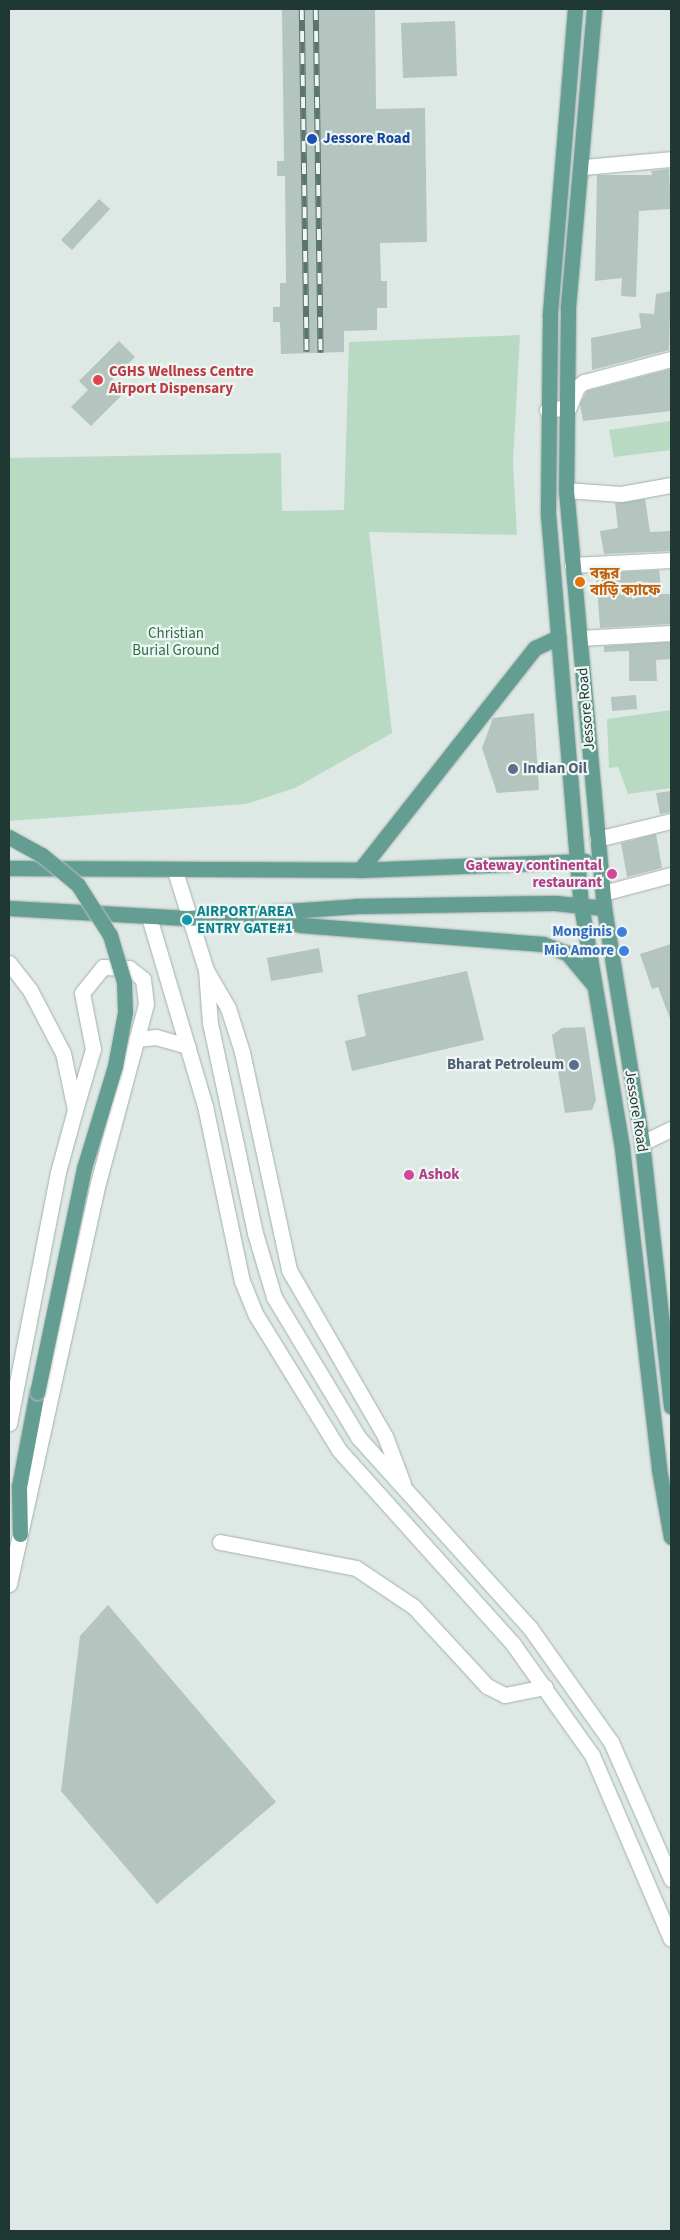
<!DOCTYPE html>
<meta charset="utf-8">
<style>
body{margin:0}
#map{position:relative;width:680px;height:2240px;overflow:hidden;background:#dee9e5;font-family:"Source Sans 3","Noto Sans Bengali",sans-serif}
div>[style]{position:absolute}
.green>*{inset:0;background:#b8dac3}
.building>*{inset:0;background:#b4c4be}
.roads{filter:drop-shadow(0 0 1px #a1b0ac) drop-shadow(0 0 1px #a1b0ac)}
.minor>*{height:15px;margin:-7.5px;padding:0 7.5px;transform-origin:7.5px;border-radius:7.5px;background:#fff}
.major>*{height:15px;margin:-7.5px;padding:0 7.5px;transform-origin:7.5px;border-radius:7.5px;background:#649d92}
.rail>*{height:5.5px;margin-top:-2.75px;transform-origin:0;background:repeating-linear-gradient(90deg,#eef6f3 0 11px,#5a746f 0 22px);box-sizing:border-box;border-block:1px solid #5a746f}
.bridges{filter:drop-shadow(0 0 1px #bcc3c2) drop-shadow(0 0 1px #bcc3c2)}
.major-bridge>*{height:15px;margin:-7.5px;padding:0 7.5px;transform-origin:7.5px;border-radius:7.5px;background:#649d92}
.dots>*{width:14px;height:14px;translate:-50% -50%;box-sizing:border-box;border:2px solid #eef6f3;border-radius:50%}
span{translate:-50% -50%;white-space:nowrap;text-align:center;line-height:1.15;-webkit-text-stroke:4.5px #eef6f3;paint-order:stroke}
.transit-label{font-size:15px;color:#164399;font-weight:700}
.left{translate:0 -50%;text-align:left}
.health-label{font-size:15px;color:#be3a42;font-weight:700}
.food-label{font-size:15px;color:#c56008;font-weight:700}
.park-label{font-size:15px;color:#2d6d49}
.street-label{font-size:15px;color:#203833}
.service-label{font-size:15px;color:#4e5e75;font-weight:700}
.right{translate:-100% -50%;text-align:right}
.hotel-label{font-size:15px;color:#b23c85;font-weight:700}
.culture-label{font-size:15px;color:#0d838f;font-weight:700}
.shop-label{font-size:15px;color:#366cbe;font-weight:700}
.frame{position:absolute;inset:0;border:10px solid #203833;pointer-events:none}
</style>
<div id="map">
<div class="green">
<div style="clip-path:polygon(520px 335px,513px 462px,517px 535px,369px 532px,392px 733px,295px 788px,246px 804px,9px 821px,9px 458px,281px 453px,282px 511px,344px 510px,349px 342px)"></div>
<div style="clip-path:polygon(671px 421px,671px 450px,614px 457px,609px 430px)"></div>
<div style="clip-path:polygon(671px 710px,671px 788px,628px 794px,618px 767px,609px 768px,607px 719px)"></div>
</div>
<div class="building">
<div style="clip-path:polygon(282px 9px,375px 9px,376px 109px,425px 108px,427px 242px,380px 243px,381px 281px,387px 281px,387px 308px,377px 308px,377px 330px,344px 331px,344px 352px,281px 354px,280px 322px,273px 322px,273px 307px,280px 307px,280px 283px,286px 283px,285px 176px,277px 176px,277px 161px,284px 161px)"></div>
<div style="clip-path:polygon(455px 21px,457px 76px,403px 78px,401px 23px)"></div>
<div style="clip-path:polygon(669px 169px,671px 209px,639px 211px,636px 297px,621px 296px,622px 278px,595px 281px,597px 175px,652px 175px,651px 171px)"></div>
<div style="clip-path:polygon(99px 199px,110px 209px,72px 250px,61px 240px)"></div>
<div style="clip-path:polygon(671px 291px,669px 350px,592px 370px,591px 338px,641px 328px,639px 313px,654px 314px,656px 294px)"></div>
<div style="clip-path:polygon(119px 341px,135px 357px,112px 380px,124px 393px,91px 426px,71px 407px,88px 390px,79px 381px)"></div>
<div style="clip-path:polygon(671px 369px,671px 411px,583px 421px,580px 404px,587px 391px)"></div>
<div style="clip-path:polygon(645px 499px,650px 532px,671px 531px,671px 551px,604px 554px,600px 531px,618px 528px,615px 503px)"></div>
<div style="clip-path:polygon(659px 570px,662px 594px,671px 594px,671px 624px,600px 628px,596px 573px)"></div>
<div style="clip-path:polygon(671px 642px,671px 659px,656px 660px,657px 681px,629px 681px,629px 651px,604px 652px,604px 646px)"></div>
<div style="clip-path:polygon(636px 695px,637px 709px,612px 711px,611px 697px)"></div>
<div style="clip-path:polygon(534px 713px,539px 790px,497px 793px,482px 748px,493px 718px)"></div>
<div style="clip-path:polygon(671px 791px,671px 812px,660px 814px,656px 793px)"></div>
<div style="clip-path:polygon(656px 834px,662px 868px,627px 877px,621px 843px)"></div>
<div style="clip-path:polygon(671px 944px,671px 1019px,670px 1019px,658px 987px,652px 989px,640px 954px)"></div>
<div style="clip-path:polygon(319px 948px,323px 972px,271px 981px,267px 958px)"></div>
<div style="clip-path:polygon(467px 971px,484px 1040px,352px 1071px,345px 1041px,366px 1036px,357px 995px)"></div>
<div style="clip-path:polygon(585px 1027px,596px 1100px,592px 1110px,565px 1113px,552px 1035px,562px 1028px)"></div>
<div style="clip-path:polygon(108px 1605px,276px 1802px,157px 1904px,61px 1791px,80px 1636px)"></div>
</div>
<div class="roads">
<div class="minor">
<div style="left:583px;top:167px;width:88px;rotate:-5.2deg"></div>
<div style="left:547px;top:410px;width:22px;rotate:-8deg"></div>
<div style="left:569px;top:407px;width:22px;rotate:-68deg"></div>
<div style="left:577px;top:387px;width:9px;rotate:-36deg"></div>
<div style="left:584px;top:382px;width:90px;rotate:-14.8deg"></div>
<div style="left:566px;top:490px;width:55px;rotate:4.2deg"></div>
<div style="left:621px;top:494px;width:51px;rotate:-10.2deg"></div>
<div style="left:572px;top:565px;width:99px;rotate:-2.9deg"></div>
<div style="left:580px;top:638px;width:91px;rotate:-3.1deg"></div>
<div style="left:597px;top:839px;width:76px;rotate:-13.7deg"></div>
<div style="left:175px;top:871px;width:104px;rotate:72.6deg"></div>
<div style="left:206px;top:970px;width:44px;rotate:59.9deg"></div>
<div style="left:228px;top:1008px;width:46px;rotate:72.3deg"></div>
<div style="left:242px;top:1052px;width:223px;rotate:77.8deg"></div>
<div style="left:289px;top:1270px;width:192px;rotate:60deg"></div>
<div style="left:385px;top:1436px;width:51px;rotate:69.4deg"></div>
<div style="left:603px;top:893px;width:70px;rotate:-14.8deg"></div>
<div style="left:149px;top:917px;width:197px;rotate:73.5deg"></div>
<div style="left:205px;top:1106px;width:179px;rotate:78.1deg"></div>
<div style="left:242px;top:1281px;width:37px;rotate:68deg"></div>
<div style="left:256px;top:1315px;width:158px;rotate:58.4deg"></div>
<div style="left:339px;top:1450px;width:261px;rotate:48.1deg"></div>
<div style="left:513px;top:1644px;width:136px;rotate:54.6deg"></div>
<div style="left:592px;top:1755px;width:200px;rotate:66.8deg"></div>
<div style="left:9px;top:963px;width:34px;rotate:52deg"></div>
<div style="left:30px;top:990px;width:71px;rotate:62.4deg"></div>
<div style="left:63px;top:1053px;width:58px;rotate:78.1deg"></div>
<div style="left:75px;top:1110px;width:64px;rotate:105.3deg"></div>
<div style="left:58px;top:1172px;width:256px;rotate:101deg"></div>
<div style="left:206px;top:970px;width:53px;rotate:85.7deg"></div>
<div style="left:210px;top:1023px;width:215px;rotate:77.9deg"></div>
<div style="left:255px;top:1233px;width:67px;rotate:73.5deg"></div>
<div style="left:274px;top:1297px;width:163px;rotate:59deg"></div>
<div style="left:358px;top:1437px;width:257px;rotate:48deg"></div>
<div style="left:530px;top:1628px;width:140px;rotate:54.6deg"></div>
<div style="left:611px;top:1742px;width:150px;rotate:66.3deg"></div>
<div style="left:137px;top:1039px;width:19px;rotate:-6deg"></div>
<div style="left:156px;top:1037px;width:33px;rotate:16deg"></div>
<div style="left:642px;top:1143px;width:32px;rotate:-26deg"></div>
<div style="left:220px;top:1542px;width:138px;rotate:10.8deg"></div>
<div style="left:356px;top:1568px;width:70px;rotate:33.9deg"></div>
<div style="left:414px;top:1607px;width:108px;rotate:47.3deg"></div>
<div style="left:487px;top:1686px;width:20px;rotate:27deg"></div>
<div style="left:505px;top:1695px;width:41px;rotate:-11.3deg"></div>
<div style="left:9px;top:1584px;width:411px;rotate:-77.5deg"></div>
<div style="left:98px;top:1183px;width:185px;rotate:-75deg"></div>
<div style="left:146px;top:1004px;width:25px;rotate:-97deg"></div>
<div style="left:143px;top:979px;width:18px;rotate:-142deg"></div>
<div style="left:129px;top:968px;width:26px;rotate:-178deg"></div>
<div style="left:103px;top:967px;width:33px;rotate:129deg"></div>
<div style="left:82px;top:993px;width:57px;rotate:78.9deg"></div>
<div style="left:93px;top:1049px;width:64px;rotate:106.4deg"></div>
</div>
<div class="major">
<div style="left:575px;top:9px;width:308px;rotate:94.7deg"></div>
<div style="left:550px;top:316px;width:198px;rotate:90.6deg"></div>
<div style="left:548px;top:514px;width:392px;rotate:85.2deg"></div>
<div style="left:581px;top:905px;width:246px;rotate:80.4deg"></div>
<div style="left:622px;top:1148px;width:323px;rotate:83.4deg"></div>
<div style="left:659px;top:1469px;width:69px;rotate:80deg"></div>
<div style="left:594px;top:9px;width:301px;rotate:95deg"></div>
<div style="left:568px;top:309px;width:181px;rotate:90.6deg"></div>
<div style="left:566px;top:490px;width:420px;rotate:84.8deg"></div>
<div style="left:604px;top:908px;width:238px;rotate:80.8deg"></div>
<div style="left:642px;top:1143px;width:265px;rotate:83.7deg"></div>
<div style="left:9px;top:868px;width:351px;rotate:0.3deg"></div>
<div style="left:360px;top:870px;width:225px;rotate:-2.3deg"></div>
<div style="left:360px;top:870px;width:283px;rotate:-51.8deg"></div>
<div style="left:535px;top:648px;width:26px;rotate:-25deg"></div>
<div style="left:9px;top:908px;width:178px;rotate:3.2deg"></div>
<div style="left:187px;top:918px;width:170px;rotate:-4deg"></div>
<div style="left:357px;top:906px;width:198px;rotate:-0.9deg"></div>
<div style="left:555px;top:903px;width:49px;rotate:5.8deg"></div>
<div style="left:259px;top:914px;width:43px;rotate:14.7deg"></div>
<div style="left:301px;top:925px;width:243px;rotate:4.5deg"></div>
<div style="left:543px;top:944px;width:26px;rotate:21deg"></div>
<div style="left:567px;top:953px;width:39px;rotate:50deg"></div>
<div style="left:20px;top:1534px;width:47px;rotate:-91.2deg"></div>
<div style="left:19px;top:1487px;width:97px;rotate:-79.3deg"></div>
</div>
</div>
<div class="rail">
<div style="left:302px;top:9px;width:343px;rotate:89.2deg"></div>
<div style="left:316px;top:9px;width:344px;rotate:89.2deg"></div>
</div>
<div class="bridges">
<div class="major-bridge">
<div style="left:9px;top:837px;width:38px;rotate:29deg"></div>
<div style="left:42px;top:855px;width:47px;rotate:39.8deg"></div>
<div style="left:78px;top:885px;width:59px;rotate:57.4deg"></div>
<div style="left:110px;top:935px;width:49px;rotate:73.4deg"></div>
<div style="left:124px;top:982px;width:30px;rotate:88deg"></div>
<div style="left:125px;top:1012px;width:55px;rotate:100.5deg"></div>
<div style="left:115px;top:1066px;width:107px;rotate:106.9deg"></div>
<div style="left:84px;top:1168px;width:229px;rotate:101.8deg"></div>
</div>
</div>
<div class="dots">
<div style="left:312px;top:139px;background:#1a4fb4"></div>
<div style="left:98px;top:380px;background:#e0444e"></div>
<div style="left:580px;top:582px;background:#e8710a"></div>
<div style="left:513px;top:769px;background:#5c6f8a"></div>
<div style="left:612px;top:874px;background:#d1479c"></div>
<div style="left:187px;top:920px;background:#0f9aa8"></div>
<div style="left:622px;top:932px;background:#3f7fe0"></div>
<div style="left:624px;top:951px;background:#3f7fe0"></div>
<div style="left:574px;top:1065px;background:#5c6f8a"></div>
<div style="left:409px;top:1175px;background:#d1479c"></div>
</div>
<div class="transit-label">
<span class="left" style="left:323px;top:139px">Jessore Road</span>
</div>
<div class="health-label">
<span class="left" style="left:109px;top:380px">CGHS Wellness Centre<br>Airport Dispensary</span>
</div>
<div class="food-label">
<span class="left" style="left:590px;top:582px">বন্ধুর<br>বাড়ি ক্যাফে</span>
</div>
<div class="park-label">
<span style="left:176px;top:642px">Christian<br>Burial Ground</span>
</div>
<div class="street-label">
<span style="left:586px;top:709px;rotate:-95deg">Jessore Road</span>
<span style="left:636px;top:1111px;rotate:81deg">Jessore Road</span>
</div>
<div class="service-label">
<span class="left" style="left:523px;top:769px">Indian Oil</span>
<span class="right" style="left:564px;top:1065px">Bharat Petroleum</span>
</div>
<div class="hotel-label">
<span class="right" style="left:602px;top:874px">Gateway continental<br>restaurant</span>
<span class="left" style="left:419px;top:1175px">Ashok</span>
</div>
<div class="culture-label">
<span class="left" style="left:197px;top:920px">AIRPORT AREA<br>ENTRY GATE#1</span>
</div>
<div class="shop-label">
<span class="right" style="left:612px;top:932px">Monginis</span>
<span class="right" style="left:614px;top:951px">Mio Amore</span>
</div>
<div class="frame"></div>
</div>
